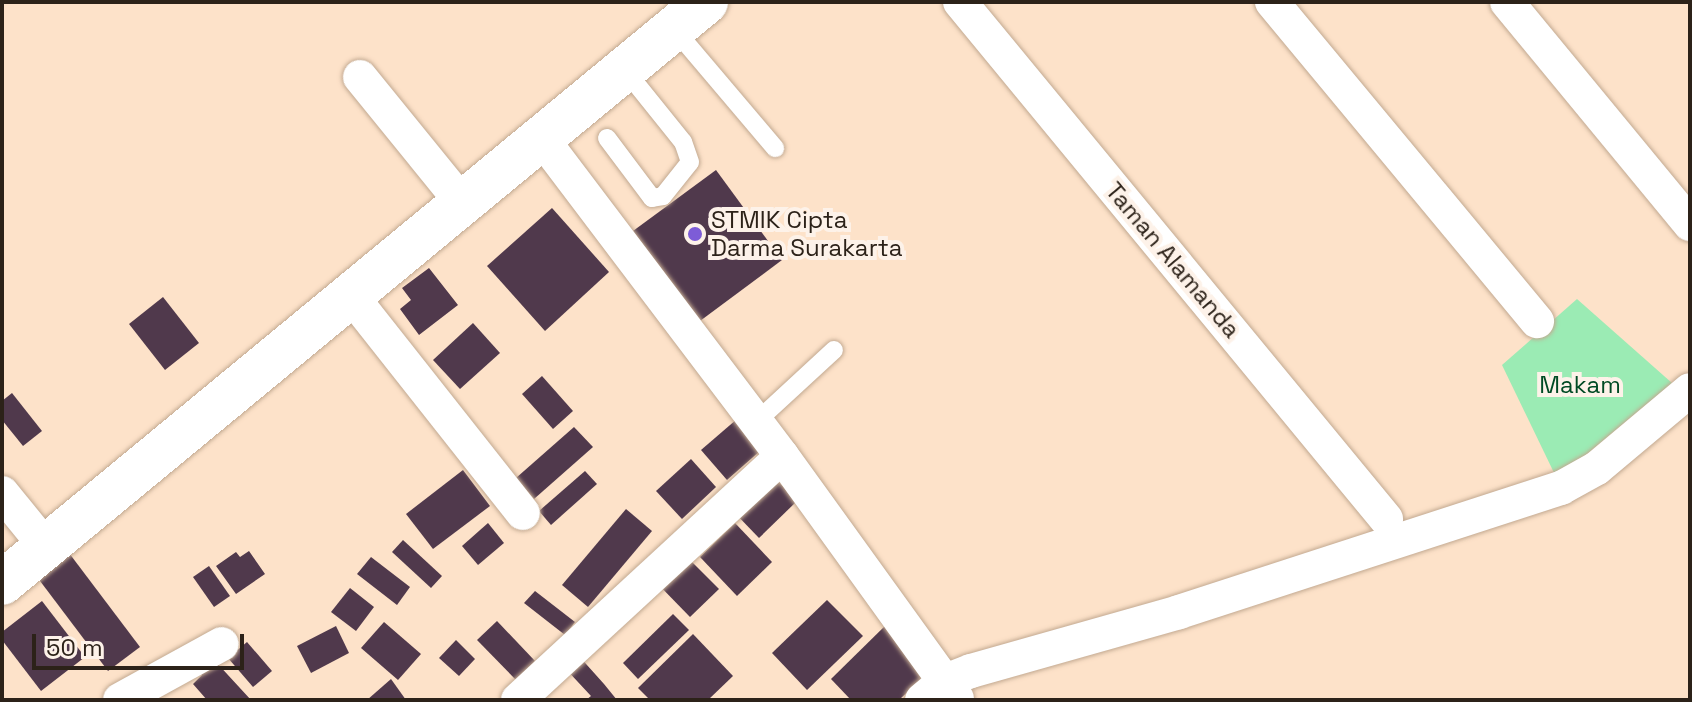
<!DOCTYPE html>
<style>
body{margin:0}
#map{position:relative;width:1692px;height:702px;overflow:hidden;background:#fde2c9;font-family:"Space Grotesk",sans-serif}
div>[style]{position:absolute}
.green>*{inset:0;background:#9bebb4}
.building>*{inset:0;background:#50394c}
.roads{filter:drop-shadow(0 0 2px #c2a991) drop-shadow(0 0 2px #c2a991)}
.lane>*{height:18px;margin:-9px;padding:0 9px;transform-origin:9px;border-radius:9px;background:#fff}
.street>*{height:34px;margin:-17px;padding:0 17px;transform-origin:17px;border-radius:17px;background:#fff}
.secondary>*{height:44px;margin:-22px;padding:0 22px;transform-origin:22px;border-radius:22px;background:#fff}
.dots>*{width:22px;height:22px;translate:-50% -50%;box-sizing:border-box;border:4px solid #fdf2e9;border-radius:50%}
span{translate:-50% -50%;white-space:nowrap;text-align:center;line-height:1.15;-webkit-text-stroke:8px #fdf2e9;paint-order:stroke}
.poi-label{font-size:24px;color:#2c2219}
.left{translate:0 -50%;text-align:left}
.street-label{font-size:24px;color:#2c2219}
.park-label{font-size:24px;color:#004a24}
.frame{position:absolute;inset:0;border:4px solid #2c2219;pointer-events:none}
.scale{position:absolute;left:32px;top:634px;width:212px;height:36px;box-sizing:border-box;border:4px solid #2c2219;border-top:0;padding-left:10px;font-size:24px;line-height:28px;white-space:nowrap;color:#2c2219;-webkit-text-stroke:6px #fdf2e9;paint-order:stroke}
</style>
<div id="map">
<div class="green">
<div style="clip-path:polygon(1577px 299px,1672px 383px,1557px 479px,1502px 365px)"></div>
</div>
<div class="building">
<div style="clip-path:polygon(716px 170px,782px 260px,700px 321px,633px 231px)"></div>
<div style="clip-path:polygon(552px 208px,609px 272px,545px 331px,487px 266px)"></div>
<div style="clip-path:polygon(429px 268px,458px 305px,419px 335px,400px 309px,411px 300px,402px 288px)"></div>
<div style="clip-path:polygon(163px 297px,199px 343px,165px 370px,129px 324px)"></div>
<div style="clip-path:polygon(473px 323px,500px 353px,460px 389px,433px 360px)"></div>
<div style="clip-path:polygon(542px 376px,573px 411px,553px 429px,522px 394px)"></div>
<div style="clip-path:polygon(12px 393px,42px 431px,23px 446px,2px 420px,2px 401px)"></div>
<div style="clip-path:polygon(744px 413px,769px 443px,727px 480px,701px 450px)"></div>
<div style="clip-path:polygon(574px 427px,593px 447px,534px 499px,516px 478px)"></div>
<div style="clip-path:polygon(691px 459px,716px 487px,682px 519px,656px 491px)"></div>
<div style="clip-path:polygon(463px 470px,490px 506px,433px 549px,406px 514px)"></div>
<div style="clip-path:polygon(585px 471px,597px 484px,551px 525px,539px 511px)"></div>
<div style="clip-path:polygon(770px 473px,797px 501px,759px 538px,732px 510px)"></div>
<div style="clip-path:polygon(626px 509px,652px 531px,588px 607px,562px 585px)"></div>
<div style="clip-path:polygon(488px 523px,504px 543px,478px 565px,462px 546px)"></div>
<div style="clip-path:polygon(735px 523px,772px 562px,737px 596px,700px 557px)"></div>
<div style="clip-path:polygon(403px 540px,442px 576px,431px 588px,392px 552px)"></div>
<div style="clip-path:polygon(63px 545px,140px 647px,108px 671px,31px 569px)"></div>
<div style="clip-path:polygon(249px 551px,265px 574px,236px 594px,216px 566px,236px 552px,240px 557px)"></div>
<div style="clip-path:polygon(681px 551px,719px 589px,690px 617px,653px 579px)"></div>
<div style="clip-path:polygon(371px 557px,410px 587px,397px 605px,357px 574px)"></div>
<div style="clip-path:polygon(209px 566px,230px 596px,214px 607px,193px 577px)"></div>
<div style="clip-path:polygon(350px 588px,374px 607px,356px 631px,331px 612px)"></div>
<div style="clip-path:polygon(535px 591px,575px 622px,565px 635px,524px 603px)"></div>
<div style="clip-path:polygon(827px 600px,863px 636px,807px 690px,772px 653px)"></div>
<div style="clip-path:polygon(42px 601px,85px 657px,41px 691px,2px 640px,2px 632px)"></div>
<div style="clip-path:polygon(673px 614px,689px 630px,638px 679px,623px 663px)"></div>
<div style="clip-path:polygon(497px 621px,535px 661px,516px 680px,477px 640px)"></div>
<div style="clip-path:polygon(384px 622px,421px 654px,398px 680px,361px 648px)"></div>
<div style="clip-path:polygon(889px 622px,933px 668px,899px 700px,851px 700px,831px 679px)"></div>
<div style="clip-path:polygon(336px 626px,349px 653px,311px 673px,297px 646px)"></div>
<div style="clip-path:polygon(693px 634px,733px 676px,708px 700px,650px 700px,638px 688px)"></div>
<div style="clip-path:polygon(456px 640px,475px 659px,459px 676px,439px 658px)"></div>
<div style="clip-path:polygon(247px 642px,272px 671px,253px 687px,228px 658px)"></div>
<div style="clip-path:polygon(578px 655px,604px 684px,617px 700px,586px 700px,591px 696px,564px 667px)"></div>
<div style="clip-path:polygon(216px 662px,251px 700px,207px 700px,193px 684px,202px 675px,194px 666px)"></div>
<div style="clip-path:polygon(391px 679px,406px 700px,367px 700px)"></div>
</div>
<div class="roads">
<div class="lane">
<div style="left:675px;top:30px;width:155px;rotate:49.7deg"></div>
<div style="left:607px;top:138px;width:75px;rotate:53.1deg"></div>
<div style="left:652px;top:198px;width:11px;rotate:-10deg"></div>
<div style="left:663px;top:196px;width:43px;rotate:-51.5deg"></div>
<div style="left:690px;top:162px;width:21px;rotate:-109deg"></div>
<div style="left:683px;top:142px;width:91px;rotate:-128.8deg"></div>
<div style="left:756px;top:422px;width:106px;rotate:-42.7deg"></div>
</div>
<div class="street">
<div style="left:960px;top:2px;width:670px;rotate:50.51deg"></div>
<div style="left:1272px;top:2px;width:415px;rotate:50.3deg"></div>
<div style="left:1507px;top:2px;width:288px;rotate:50.5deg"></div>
<div style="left:360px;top:77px;width:165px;rotate:50.9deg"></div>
<div style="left:543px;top:140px;width:396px;rotate:52.9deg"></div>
<div style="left:782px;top:456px;width:299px;rotate:54.2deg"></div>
<div style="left:353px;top:298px;width:274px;rotate:51.7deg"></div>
<div style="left:2px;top:493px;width:70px;rotate:50.8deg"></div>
<div style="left:120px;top:700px;width:116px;rotate:-28.8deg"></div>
<div style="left:518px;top:700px;width:359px;rotate:-42.7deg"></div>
<div style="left:922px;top:700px;width:30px;rotate:-40deg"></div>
<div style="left:945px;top:681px;width:28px;rotate:-21deg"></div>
<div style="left:971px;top:671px;width:216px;rotate:-15.8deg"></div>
<div style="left:1179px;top:612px;width:402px;rotate:-18deg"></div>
<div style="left:1561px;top:488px;width:41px;rotate:-29.1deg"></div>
<div style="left:1597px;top:468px;width:121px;rotate:-40deg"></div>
</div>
<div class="secondary">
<div style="left:2px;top:583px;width:913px;rotate:-39.53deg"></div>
</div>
</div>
<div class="dots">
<div style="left:695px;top:234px;background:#7d5cd7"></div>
</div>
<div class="poi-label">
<span class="left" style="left:711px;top:234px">STMIK Cipta<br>Darma Surakarta</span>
</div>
<div class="street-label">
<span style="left:1173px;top:260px;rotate:50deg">Taman Alamanda</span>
</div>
<div class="park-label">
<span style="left:1580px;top:385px">Makam</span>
</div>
<div class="frame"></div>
<div class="scale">50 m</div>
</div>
